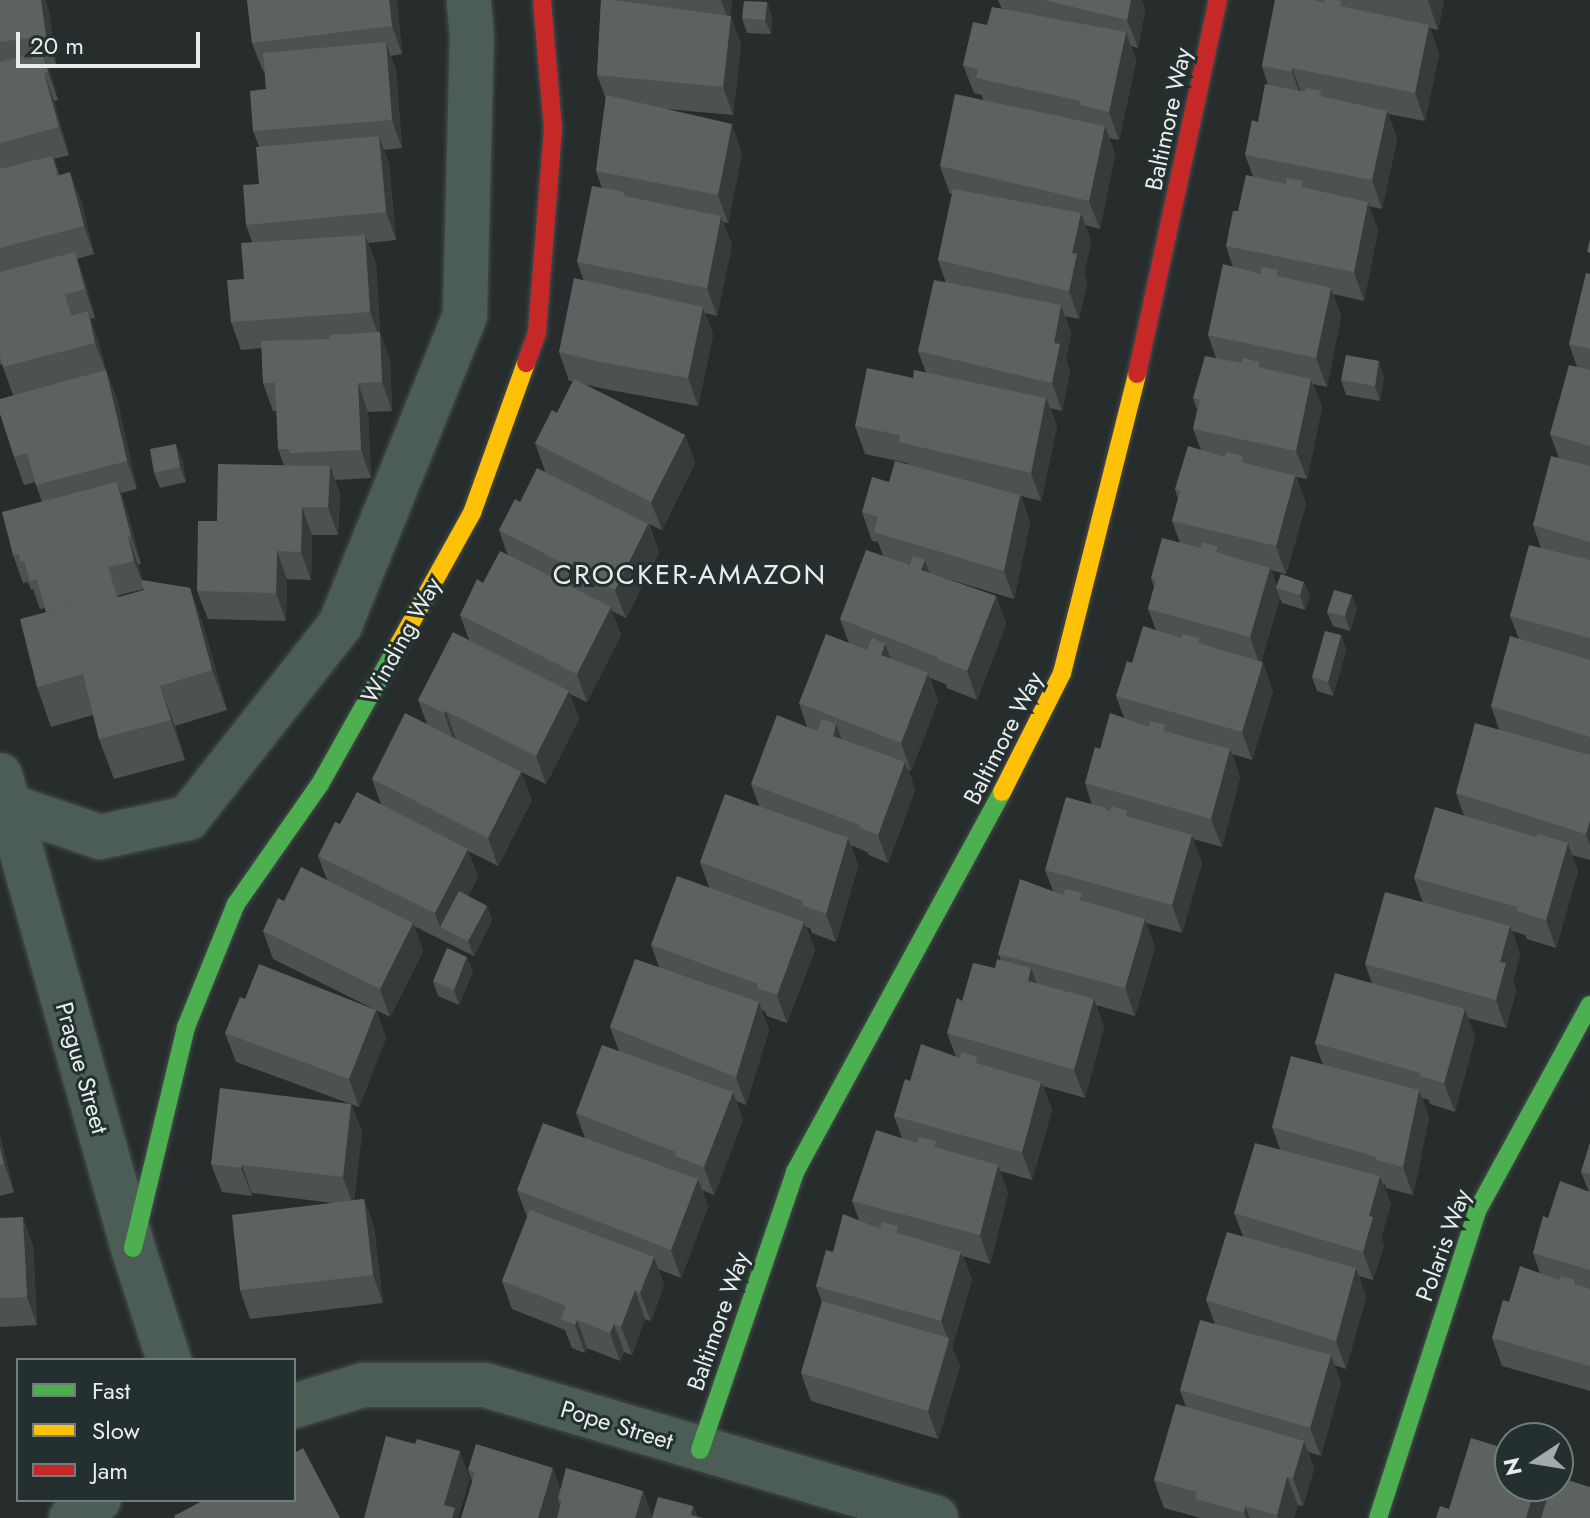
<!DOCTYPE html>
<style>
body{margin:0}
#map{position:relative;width:1590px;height:1518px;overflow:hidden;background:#272d2d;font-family:Jost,sans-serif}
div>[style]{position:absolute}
.roads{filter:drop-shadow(0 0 2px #464b4b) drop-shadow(0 0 2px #464b4b)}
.street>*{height:44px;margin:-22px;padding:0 22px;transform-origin:22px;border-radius:22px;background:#4c5d56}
.fast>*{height:18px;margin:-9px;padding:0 9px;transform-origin:9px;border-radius:9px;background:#4caf50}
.slow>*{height:18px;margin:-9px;padding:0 9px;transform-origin:9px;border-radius:9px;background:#ffc107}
.jam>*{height:18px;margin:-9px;padding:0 9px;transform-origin:9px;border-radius:9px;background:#c62828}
.wall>*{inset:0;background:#4d5151}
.shaded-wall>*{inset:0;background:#373b3b}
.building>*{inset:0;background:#5d6261}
span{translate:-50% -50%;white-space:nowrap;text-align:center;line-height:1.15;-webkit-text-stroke:6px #24302f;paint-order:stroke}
.street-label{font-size:24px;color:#e6edec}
.quarter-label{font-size:28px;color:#e6edec;letter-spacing:2px}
.legend{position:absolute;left:16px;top:1358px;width:280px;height:144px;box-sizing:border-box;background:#24302f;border:2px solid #727c7b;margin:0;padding:10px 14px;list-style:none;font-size:24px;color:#e6edec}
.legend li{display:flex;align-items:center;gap:16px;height:40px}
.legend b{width:40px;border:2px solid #727c7b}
.north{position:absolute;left:1494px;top:1422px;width:80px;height:80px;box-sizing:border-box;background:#24302f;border:2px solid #727c7b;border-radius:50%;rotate:258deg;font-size:22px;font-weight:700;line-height:32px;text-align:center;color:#e6edec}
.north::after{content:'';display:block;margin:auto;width:28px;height:36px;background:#a3aaa9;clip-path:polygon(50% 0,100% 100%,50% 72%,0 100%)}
.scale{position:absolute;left:16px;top:32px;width:184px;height:36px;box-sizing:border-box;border:4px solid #e6edec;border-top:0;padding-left:10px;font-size:24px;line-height:28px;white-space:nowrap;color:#e6edec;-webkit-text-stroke:6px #24302f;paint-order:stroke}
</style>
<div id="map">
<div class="roads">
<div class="street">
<div style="left:0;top:775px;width:491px;rotate:74.3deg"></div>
<div style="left:133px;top:1248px;width:118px;rotate:72.2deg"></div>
<div style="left:9px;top:806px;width:96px;rotate:18.8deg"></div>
<div style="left:100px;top:837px;width:90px;rotate:-12.2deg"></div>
<div style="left:188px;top:818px;width:246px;rotate:-51.8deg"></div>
<div style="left:340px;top:625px;width:334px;rotate:-68deg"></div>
<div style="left:465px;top:315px;width:277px;rotate:-88.6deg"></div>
<div style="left:472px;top:38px;width:38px;rotate:-95deg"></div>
<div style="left:294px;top:1406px;width:72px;rotate:-16.9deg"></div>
<div style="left:363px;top:1385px;width:122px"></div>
<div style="left:485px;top:1385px;width:470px;rotate:16.4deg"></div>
<div style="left:71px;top:1518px;width:33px;rotate:-33deg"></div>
</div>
<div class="fast">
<div style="left:133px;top:1248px;width:227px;rotate:-76.5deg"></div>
<div style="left:186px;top:1027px;width:133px;rotate:-67.9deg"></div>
<div style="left:236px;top:904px;width:146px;rotate:-55deg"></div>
<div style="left:320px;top:784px;width:161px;rotate:-60.6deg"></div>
<div style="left:700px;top:1450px;width:294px;rotate:-71.1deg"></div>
<div style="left:795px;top:1172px;width:433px;rotate:-61.4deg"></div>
<div style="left:1378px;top:1518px;width:323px;rotate:-72.1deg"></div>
<div style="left:1477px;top:1211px;width:235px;rotate:-61.3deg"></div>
</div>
<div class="slow">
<div style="left:399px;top:644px;width:150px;rotate:-60.9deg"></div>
<div style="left:472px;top:513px;width:159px;rotate:-70.2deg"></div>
<div style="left:1002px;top:792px;width:133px;rotate:-63.2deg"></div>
<div style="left:1062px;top:673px;width:308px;rotate:-75.9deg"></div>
</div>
<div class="jam">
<div style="left:526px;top:363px;width:33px;rotate:-70deg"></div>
<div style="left:537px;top:332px;width:204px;rotate:-85.5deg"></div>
<div style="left:553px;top:129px;width:129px;rotate:-94.9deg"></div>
<div style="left:1137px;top:374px;width:383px;rotate:-77.8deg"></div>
</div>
</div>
<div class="wall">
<div style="clip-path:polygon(evenodd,0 0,45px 0,49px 12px,56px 64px,47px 65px,58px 100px,54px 101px,69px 155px,54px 159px,59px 175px,81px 200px,94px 254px,77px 259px,85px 281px,95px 318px,90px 319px,98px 339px,106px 371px,117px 399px,137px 489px,121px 493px,127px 510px,141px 564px,138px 564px,142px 580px,190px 588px,204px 628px,227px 710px,175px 726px,185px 760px,114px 779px,99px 739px,93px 715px,51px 727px,37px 687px,46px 612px,45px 608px,40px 609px,33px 589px,31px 590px,28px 582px,23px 583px,13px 555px,42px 502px,35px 482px,24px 485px,14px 457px,13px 395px,2px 364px,0 365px,0 0,144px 589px,144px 590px,119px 597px,119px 595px,144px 589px)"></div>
<div style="clip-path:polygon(247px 0,397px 0,402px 54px,391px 56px,396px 71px,402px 148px,384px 150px,389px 164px,396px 240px,368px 243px,376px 263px,380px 333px,390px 360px,392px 411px,368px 412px,371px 478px,335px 480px,340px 494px,338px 535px,312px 535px,311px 580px,287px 579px,286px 621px,208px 619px,197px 591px,217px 521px,284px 465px,278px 449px,277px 411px,273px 411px,263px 383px,262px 348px,241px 350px,231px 322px,244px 279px,252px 242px,246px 225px,259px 184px,259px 146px,253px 131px,266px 89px,265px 71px,263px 71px,252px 43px)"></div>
<div style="clip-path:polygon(601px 0,732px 0,730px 16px,741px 44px,733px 115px,667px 109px,742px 153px,728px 223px,723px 222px,732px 245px,717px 316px,705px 313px,713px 335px,698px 406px,610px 390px,583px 384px,685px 435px,695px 463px,662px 530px,649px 524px,659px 552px,626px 618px,612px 611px,621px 635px,587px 702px,570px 694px,579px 719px,546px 784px,521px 772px,532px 800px,498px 866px,468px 851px,478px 877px,468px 896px,487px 906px,492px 920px,474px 956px,414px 926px,423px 951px,390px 1017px,376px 1010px,386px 1038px,359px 1107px,236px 1062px,225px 1033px,245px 999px,374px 1009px,273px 959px,263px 931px,284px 901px,327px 880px,318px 856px,340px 824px,381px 804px,372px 779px,427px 724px,418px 700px,469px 640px,460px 615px,483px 583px,508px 556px,499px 530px,545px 471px,535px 443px,557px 413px,573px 381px,569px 381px,559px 352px,584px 281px,577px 262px,602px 188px,596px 171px,606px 99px,597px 75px)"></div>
<div style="clip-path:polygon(998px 0,1142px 0,1145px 10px,1138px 48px,1131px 46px,1136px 61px,1119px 140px,1109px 138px,1115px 154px,1100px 229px,1085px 225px,1091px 241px,1084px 274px,1087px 282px,1079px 319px,1065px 316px,1071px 333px,1066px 360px,1070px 372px,1062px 411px,1050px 408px,1057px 426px,1041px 501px,1021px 496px,1030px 523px,1014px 599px,941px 577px,996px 596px,1006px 624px,977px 700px,947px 688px,946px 684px,930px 678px,938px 701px,911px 771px,908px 769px,915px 790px,888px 863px,869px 855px,867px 852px,851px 845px,858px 866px,836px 942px,812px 933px,810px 928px,806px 927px,815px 950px,787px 1023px,767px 1016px,765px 1011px,761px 1010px,769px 1030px,746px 1105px,736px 1101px,743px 1120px,714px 1195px,702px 1190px,708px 1207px,681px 1278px,658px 1269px,664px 1285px,651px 1321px,645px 1319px,632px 1355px,624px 1352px,620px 1361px,587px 1348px,585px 1353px,572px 1348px,565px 1330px,512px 1309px,502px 1281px,527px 1217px,517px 1190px,585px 1138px,576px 1113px,619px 1051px,610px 1027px,659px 967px,651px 945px,709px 887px,700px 862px,759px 806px,751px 784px,807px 727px,799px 703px,849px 643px,840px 619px,883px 556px,878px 542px,872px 541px,862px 512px,889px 482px,907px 464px,907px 463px,865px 454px,855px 426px,913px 378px,926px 373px,918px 351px,946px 283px,938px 260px,952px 194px,950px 194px,940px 166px,983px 100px,982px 95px,974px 93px,963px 65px,987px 25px,1002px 9px)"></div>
<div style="clip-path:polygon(1275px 0,1444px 0,1438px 30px,1430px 28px,1439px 54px,1425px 121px,1388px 114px,1397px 139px,1382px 209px,1369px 206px,1378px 230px,1364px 301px,1333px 294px,1341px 316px,1327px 387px,1313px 384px,1322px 407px,1307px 479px,1296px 477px,1306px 504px,1286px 574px,1271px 570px,1277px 587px,1304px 582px,1310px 596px,1305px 610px,1282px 603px,1280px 598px,1261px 662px,1273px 691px,1252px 760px,1232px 754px,1240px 777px,1222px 847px,1193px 839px,1202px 863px,1182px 933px,1146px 923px,1155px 947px,1135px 1016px,1096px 1005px,1104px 1027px,1085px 1098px,1043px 1086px,1052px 1110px,1032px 1180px,1000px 1171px,1008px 1193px,990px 1264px,963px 1256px,972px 1280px,952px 1347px,960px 1366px,938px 1439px,811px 1401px,801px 1373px,822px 1302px,816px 1286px,833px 1252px,859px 1220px,852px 1201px,902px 1138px,894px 1116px,910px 1081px,956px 1057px,947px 1033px,962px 1001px,995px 968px,1001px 960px,998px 954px,1053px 891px,1045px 870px,1092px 805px,1085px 783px,1100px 749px,1124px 718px,1116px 696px,1132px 663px,1156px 630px,1148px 609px,1154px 587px,1151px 578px,1180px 543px,1172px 521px,1178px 499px,1175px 489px,1201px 450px,1193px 429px,1197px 410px,1193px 398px,1216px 358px,1208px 335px,1233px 267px,1226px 246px,1253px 176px,1245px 155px,1258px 122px,1268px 85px,1262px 66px)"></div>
<div style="clip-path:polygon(767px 2px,772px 17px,771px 34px,747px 33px,742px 18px)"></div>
<div style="clip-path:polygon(1590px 274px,1590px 860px,1572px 855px,1578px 871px,1556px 948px,1527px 939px,1525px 935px,1512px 931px,1520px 954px,1513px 982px,1516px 991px,1506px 1028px,1468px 1018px,1475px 1037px,1455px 1112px,1430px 1104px,1429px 1100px,1422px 1098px,1429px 1118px,1413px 1195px,1386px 1188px,1385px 1184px,1383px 1184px,1391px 1204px,1381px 1238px,1384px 1245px,1373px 1280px,1359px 1276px,1366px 1297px,1346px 1369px,1334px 1365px,1341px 1383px,1321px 1456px,1308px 1452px,1314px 1469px,1303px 1506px,1298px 1505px,1294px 1518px,1201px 1518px,1164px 1508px,1154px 1480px,1186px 1407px,1180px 1390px,1215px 1324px,1206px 1300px,1243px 1236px,1234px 1213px,1280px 1149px,1272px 1127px,1323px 1065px,1315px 1043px,1372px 983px,1365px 964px,1423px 903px,1414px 878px,1464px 816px,1456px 793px,1499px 729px,1491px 706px,1519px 639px,1510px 616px,1541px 548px,1533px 525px,1559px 458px,1550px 434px,1577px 367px,1569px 344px)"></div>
<div style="clip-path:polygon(1384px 376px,1380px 401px,1346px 395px,1341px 380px)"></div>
<div style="clip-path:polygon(182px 459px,186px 482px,160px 488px,154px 473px)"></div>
<div style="clip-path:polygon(1357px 609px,1350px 631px,1333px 626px,1327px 612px)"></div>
<div style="clip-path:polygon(1341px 635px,1346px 650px,1333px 696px,1317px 691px,1312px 677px)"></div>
<div style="clip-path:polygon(473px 971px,459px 1005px,438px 996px,433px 981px)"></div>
<div style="clip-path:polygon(351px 1104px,362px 1132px,354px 1200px,364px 1199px,374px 1227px,383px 1303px,250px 1319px,240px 1290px,333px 1203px,252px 1193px,252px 1196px,222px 1192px,211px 1164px)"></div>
<div style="clip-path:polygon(0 1136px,14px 1192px,0 1196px)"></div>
<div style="clip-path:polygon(1590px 1143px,1590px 1391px,1502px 1366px,1492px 1338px,1509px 1302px,1540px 1273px,1533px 1253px,1548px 1218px,1589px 1192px,1581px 1172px)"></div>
<div style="clip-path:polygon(0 1218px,33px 1245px,37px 1325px,0 1327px)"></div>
<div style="clip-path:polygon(468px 1470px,560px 1488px,643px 1491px,652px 1517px,693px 1506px,697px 1516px,557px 1518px,472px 1481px)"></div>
</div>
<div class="shaded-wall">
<div style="clip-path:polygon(41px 0,45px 0,49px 12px,56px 64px,46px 36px)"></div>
<div style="clip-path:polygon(389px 0,397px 0,402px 54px,392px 26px)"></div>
<div style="clip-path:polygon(721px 0,732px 0,729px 22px)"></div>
<div style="clip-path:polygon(1131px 0,1142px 0,1145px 10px,1138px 48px,1127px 20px)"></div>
<div style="clip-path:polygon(1428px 0,1444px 0,1438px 30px,1428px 1px)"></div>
<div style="clip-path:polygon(767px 2px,772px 17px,771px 34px,765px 20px)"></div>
<div style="clip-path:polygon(731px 16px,741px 44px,733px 115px,723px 87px)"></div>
<div style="clip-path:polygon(1429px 25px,1439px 54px,1425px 121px,1415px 93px)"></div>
<div style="clip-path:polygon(1126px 32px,1136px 61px,1119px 140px,1109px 112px)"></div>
<div style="clip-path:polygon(386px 42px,396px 71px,402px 148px,392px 120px)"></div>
<div style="clip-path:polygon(43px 55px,54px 83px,58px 100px,48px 72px)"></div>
<div style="clip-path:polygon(1292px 68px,1303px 97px,1302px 100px,1292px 72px)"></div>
<div style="clip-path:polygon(44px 73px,54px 101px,69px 155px,59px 127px)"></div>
<div style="clip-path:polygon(1387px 111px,1397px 139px,1382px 209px,1372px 180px)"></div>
<div style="clip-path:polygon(732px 124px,742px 153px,728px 223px,718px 195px)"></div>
<div style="clip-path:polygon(1105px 126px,1115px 154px,1100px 229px,1089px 201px)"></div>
<div style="clip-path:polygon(379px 136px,389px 164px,396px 240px,386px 212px)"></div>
<div style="clip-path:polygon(70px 172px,81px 200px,94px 254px,84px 226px)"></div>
<div style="clip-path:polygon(1368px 202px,1378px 230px,1364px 301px,1354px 272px)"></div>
<div style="clip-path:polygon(1081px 213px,1091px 241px,1084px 274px,1087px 282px,1079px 319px,1069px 291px,1072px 253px)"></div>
<div style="clip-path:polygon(721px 216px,732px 245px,717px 316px,707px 288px)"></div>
<div style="clip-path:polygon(365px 235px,376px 263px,380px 333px,390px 360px,392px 411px,382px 382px,380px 339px,370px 312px)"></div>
<div style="clip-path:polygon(75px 252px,85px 281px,95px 318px,85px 289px)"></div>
<div style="clip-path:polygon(1331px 288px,1341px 316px,1327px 387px,1316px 358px)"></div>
<div style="clip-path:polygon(1061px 305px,1071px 333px,1066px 360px,1070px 372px,1062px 411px,1052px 383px,1054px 343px)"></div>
<div style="clip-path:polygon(703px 307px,713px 335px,698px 406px,688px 378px)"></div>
<div style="clip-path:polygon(88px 311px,98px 339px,106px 371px,95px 343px)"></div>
<div style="clip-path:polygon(1379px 361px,1384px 376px,1380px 401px,1375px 386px)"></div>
<div style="clip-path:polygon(106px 370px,117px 399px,137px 489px,127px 461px)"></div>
<div style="clip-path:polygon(1311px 379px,1322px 407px,1307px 479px,1296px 451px)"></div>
<div style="clip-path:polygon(358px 383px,368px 412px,371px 478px,361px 450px)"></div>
<div style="clip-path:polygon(1046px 398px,1057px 426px,1041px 501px,1031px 473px)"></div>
<div style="clip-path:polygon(685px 435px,695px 463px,662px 530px,651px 502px)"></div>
<div style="clip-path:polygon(176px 444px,182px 459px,186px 482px,180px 467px)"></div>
<div style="clip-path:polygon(330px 466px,340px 494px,338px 535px,328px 507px)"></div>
<div style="clip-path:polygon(1295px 476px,1306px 504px,1286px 574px,1276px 546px)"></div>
<div style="clip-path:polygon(117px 482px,127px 510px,141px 564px,131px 536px)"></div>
<div style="clip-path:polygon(1020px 495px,1030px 523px,1014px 599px,1004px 571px)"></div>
<div style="clip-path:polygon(302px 507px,312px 535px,311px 580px,301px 552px)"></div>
<div style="clip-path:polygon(648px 524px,659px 552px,626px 618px,615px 590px)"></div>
<div style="clip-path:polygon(128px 536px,138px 564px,145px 589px,134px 561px)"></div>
<div style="clip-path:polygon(277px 551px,287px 579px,286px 621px,276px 593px)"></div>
<div style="clip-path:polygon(925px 560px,935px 589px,921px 570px)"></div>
<div style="clip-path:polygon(1270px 568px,1280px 598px,1260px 665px,1250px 637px)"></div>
<div style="clip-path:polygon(1304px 582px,1310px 596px,1305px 610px,1300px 595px)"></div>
<div style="clip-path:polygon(190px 588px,204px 628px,227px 710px,212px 670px)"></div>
<div style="clip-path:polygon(1352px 595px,1357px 609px,1350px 631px,1345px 616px)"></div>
<div style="clip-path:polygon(996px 596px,1006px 624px,977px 700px,967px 671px)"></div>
<div style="clip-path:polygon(611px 607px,621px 635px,587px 702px,577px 674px)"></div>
<div style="clip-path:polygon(1341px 635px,1346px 650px,1333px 696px,1328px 682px)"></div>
<div style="clip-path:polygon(885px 644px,896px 672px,881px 655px)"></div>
<div style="clip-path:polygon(1263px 662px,1273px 691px,1252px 760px,1242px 732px)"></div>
<div style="clip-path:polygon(928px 673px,938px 701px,911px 771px,901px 743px)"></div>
<div style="clip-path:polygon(160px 686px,175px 726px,185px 760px,171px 720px)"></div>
<div style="clip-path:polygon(569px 691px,579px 719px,546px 784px,536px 756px)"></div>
<div style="clip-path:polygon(446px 711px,456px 739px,454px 742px,444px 713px)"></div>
<div style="clip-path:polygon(836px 724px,847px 752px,833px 736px)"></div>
<div style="clip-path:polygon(1230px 749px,1240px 777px,1222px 847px,1211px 819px)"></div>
<div style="clip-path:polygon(905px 762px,915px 790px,888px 863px,878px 835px)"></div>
<div style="clip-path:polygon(521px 772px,532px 800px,498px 866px,488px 838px)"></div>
<div style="clip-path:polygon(1590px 820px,1590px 845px,1586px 834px)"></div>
<div style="clip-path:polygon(1192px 835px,1202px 863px,1182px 933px,1172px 905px)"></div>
<div style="clip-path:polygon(848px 838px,858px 866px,836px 942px,826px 914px)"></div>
<div style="clip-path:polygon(1568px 843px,1578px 871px,1556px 948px,1546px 920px)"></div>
<div style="clip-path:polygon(468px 849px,478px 877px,450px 932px,440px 927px,435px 913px)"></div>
<div style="clip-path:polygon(487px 906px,492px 920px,474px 956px,468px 941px)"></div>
<div style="clip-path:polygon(1145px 919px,1155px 947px,1135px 1016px,1125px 988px)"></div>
<div style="clip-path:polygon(804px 922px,815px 950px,787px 1023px,777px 995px)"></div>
<div style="clip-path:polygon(413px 923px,423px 951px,390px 1017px,380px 989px)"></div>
<div style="clip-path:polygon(1510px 926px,1520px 954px,1513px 982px,1516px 991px,1506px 1028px,1496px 1000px,1500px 962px)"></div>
<div style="clip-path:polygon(467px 957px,473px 971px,459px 1005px,454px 990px)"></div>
<div style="clip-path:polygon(1031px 968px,1041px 996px,1028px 981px)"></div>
<div style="clip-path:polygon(1094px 999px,1104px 1027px,1085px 1098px,1074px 1070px)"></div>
<div style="clip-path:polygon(759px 1002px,769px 1030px,746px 1105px,736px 1077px)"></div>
<div style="clip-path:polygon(1465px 1009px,1475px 1037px,1455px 1112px,1444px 1083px)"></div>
<div style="clip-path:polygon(376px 1010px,386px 1038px,359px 1107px,349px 1079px)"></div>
<div style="clip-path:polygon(1041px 1082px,1052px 1110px,1032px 1180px,1022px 1152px)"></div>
<div style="clip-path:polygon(1419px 1090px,1429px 1118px,1413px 1195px,1403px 1167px)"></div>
<div style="clip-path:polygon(733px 1092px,743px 1120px,714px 1195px,704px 1167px)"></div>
<div style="clip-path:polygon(351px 1104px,362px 1132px,353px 1205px,343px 1177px)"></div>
<div style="clip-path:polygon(0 1136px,14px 1192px,4px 1164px,0 1148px)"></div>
<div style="clip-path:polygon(242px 1165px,252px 1193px,252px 1196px,241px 1168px)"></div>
<div style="clip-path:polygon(998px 1165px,1008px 1193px,990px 1264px,980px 1235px)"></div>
<div style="clip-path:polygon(1380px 1176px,1391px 1204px,1381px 1238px,1384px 1245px,1373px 1280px,1363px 1252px,1369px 1216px)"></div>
<div style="clip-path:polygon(698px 1179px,708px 1207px,681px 1278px,671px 1250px)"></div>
<div style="clip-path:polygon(364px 1199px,374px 1227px,383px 1303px,373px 1275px)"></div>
<div style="clip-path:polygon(23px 1217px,33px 1245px,37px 1325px,27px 1297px)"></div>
<div style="clip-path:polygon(961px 1252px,972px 1280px,952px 1347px,960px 1366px,938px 1439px,928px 1411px,949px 1341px,941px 1321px)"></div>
<div style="clip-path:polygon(654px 1257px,664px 1285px,651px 1321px,640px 1293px)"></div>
<div style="clip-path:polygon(1356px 1268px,1366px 1297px,1346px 1369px,1336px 1341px)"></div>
<div style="clip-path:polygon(635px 1290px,645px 1319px,632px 1355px,621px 1327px)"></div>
<div style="clip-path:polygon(577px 1320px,587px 1348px,585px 1353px,575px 1325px)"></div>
<div style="clip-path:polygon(614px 1324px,624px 1352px,620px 1361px,610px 1333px)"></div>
<div style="clip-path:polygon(1331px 1355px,1341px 1383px,1321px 1456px,1310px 1428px)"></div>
<div style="clip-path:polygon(1304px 1441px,1314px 1469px,1303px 1506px,1293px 1478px)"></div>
<div style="clip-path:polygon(460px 1451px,470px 1479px,458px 1518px,449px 1518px,444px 1505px)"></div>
<div style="clip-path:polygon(553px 1468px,563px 1496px,558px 1499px,560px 1506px,557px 1518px,538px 1518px)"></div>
<div style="clip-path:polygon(1287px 1477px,1298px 1505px,1294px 1518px,1278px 1518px,1277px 1515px)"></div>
<div style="clip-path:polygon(1536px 1486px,1553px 1486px,1545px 1518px,1526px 1518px)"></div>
<div style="clip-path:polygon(643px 1491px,653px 1518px,635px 1518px)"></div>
<div style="clip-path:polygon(693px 1506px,697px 1518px,691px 1515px)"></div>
<div style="clip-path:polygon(1245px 1506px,1250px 1518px,1246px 1518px,1244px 1513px)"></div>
</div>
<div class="building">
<div style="clip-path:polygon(0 0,41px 0,46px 36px,0 42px)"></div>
<div style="clip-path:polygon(247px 0,389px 0,392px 26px,252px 43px)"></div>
<div style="clip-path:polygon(601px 0,612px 0,731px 16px,723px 87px,597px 75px)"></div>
<div style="clip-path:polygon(1044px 0,1131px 0,1127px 20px)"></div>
<div style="clip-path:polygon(1275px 0,1314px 0,1324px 3px,1325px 0,1337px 0,1341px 1px,1340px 6px,1429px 25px,1415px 93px,1292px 68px,1292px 72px,1262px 66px)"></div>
<div style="clip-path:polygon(744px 1px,767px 2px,765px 20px,742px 18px)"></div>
<div style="clip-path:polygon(992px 7px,1126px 32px,1109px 112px,1080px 105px,1081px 101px,976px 78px,978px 69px,963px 65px,973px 22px,987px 25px)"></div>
<div style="clip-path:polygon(386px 42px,392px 120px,253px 131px,250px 91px,266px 89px,263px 53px)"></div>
<div style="clip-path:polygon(43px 55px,48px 72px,44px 73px,59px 127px,0 143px,0 62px,24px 56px,25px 60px)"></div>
<div style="clip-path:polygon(1265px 84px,1305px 92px,1306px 88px,1321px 91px,1320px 96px,1387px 111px,1372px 180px,1245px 155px,1252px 120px,1258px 122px)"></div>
<div style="clip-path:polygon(955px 94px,1105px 126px,1089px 201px,940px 166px)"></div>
<div style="clip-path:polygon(606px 95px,732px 124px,718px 195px,596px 171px)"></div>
<div style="clip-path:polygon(379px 136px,386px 212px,246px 225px,243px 185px,259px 184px,256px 147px)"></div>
<div style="clip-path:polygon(52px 156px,57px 176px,70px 172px,84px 226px,0 248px,0 169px)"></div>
<div style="clip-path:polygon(1246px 175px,1286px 184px,1286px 178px,1303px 181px,1301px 187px,1368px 202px,1354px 272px,1226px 246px,1233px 211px,1238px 211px)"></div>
<div style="clip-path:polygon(592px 186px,624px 192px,624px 196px,721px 216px,707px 288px,577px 262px)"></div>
<div style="clip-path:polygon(953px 189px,1081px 213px,1072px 253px,1077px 254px,1069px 291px,938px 260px)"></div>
<div style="clip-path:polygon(365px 235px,370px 312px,231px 322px,227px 280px,244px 279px,241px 243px)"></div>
<div style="clip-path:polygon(1590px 239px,1590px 253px,1587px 252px)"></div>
<div style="clip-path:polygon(75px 252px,85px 289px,65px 294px,71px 316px,88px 311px,95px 343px,3px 367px,0 356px,0 272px)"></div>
<div style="clip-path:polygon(1223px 264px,1261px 274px,1261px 267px,1278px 270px,1277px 276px,1331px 288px,1316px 358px,1208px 335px)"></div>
<div style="clip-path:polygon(1586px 273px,1590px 274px,1590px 349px,1569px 344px)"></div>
<div style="clip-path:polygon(574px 278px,703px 307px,688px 378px,600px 362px,559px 352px)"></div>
<div style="clip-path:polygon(934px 280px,1061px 305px,1054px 343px,1060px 344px,1052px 383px,918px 351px)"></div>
<div style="clip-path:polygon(380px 332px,382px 382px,358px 383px,361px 450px,290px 453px,289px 449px,278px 449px,275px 383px,263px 383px,261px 341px,330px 339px,330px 335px)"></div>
<div style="clip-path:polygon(1346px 355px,1379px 361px,1375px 386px,1341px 380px)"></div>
<div style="clip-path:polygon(1205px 356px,1242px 363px,1243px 358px,1259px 362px,1258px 367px,1311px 379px,1296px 451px,1193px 429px,1200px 400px,1193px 398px)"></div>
<div style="clip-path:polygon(1569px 365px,1590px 370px,1590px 446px,1550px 434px)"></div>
<div style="clip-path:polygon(867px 368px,913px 378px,914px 370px,1046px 398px,1031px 473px,899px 442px,900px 435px,855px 426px)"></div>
<div style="clip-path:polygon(106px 370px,127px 461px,36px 485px,27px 453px,14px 457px,0 414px,0 399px)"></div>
<div style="clip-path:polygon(574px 379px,685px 435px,651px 502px,535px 443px,552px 410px,557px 413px)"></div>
<div style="clip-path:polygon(176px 444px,180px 467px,154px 473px,150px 449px)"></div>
<div style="clip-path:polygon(1188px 446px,1225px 457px,1226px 452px,1243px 456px,1241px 462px,1295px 476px,1276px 546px,1172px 521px,1180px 491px,1175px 489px)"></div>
<div style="clip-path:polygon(1551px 456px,1590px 466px,1590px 542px,1533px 525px)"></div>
<div style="clip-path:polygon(895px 461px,1020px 495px,1004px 571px,874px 532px,878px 517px,862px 512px,872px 477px,889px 482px)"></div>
<div style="clip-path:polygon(218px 464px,330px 466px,328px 507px,302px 507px,301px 552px,277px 551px,276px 593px,197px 591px,198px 521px,217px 521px)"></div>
<div style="clip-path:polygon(537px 468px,648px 524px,615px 590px,499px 530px,515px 499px,520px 502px)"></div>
<div style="clip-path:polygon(117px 482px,131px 536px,128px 536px,134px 561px,108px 567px,117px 597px,116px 594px,46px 612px,37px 580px,30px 581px,24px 561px,20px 562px,19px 554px,13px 555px,2px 512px)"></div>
<div style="clip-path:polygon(1162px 538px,1201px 548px,1203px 542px,1218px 547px,1216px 552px,1270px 568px,1250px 637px,1148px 609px,1156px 580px,1151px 578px)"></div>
<div style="clip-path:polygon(1529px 545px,1590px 560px,1590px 638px,1510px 616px)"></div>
<div style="clip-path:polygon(866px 550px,910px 565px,913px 556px,925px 560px,921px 570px,996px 596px,967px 671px,937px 659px,938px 657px,840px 619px)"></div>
<div style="clip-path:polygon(500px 551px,611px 607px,577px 674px,460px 615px,477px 579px,483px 583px)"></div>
<div style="clip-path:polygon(1281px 574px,1304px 582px,1300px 595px,1276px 588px)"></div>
<div style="clip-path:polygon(141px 580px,190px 588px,212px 670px,160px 686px,171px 720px,99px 739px,83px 674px,37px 687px,20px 619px,116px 594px,116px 598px,144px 590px)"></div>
<div style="clip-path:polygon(1334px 590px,1352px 595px,1345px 616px,1327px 612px)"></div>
<div style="clip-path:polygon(1143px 626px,1181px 638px,1183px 634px,1199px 638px,1198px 643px,1263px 662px,1242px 732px,1116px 696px,1127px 661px,1132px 663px)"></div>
<div style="clip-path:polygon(1325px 631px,1341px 635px,1328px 682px,1312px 677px)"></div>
<div style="clip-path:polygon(453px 632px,569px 691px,536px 756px,446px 711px,444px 713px,418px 700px)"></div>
<div style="clip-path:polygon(826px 634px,867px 650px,872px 638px,885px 644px,881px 655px,928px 673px,901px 743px,799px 703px)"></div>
<div style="clip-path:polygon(1510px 636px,1590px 660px,1590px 737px,1491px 706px)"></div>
<div style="clip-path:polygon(405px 713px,521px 772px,488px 838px,372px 779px)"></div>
<div style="clip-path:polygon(1110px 713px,1149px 727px,1150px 721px,1165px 725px,1164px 731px,1230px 749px,1211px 819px,1085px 783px,1095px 747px,1100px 749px)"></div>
<div style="clip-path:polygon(777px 715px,817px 731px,822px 719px,836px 724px,833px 736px,905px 762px,878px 835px,858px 827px,860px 825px,751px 784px)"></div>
<div style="clip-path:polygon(1475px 723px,1590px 755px,1590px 820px,1586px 834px,1456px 793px)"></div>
<div style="clip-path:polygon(357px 792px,468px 849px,435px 913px,318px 856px,335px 822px,340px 824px)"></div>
<div style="clip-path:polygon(725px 794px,848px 838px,826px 914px,802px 905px,803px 901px,700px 862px)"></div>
<div style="clip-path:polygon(1066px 797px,1105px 808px,1110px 812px,1111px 806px,1127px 811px,1126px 816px,1192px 835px,1172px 905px,1045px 870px)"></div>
<div style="clip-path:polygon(1435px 807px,1536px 837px,1538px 834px,1568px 843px,1546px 920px,1517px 911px,1518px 907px,1414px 878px)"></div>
<div style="clip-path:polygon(301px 867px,413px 923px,380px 989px,263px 931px,278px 898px,284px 901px)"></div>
<div style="clip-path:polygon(677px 876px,804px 922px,777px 995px,757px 988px,758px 984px,651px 945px)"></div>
<div style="clip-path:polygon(1020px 879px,1063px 895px,1066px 889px,1082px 893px,1080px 900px,1145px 919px,1125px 988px,998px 954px)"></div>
<div style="clip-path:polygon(459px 891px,487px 906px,468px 941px,440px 927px)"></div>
<div style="clip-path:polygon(1385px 892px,1510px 926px,1500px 962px,1506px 963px,1496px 1000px,1365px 964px)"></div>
<div style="clip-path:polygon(447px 948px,467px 957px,454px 990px,433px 981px)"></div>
<div style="clip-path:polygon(635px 959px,759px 1002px,736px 1077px,610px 1027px)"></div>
<div style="clip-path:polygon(997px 959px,1031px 968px,1028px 981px,1094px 999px,1074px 1070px,947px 1033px,957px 998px,962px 1001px,973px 963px,995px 968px)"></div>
<div style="clip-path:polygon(259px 964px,376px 1010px,349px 1079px,225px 1033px,240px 997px,245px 999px)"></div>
<div style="clip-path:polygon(1335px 973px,1465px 1009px,1444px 1083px,1420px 1076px,1420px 1073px,1315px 1043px)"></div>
<div style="clip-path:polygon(921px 1044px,960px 1058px,962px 1052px,977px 1057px,976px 1063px,1041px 1082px,1022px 1152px,894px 1116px,905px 1079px,910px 1081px)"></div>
<div style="clip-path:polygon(602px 1045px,733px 1092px,704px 1167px,675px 1156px,676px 1152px,576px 1113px)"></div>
<div style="clip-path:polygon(1291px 1056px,1419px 1090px,1403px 1167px,1376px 1160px,1377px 1157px,1272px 1127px)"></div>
<div style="clip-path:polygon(220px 1088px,351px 1104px,343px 1177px,242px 1165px,241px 1168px,211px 1164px)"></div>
<div style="clip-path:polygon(543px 1123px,698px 1179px,671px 1250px,517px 1190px)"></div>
<div style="clip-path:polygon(876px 1130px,917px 1143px,919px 1137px,936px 1141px,934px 1147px,998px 1165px,980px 1235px,852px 1201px)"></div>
<div style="clip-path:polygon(1255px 1143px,1380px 1176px,1369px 1216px,1373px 1217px,1363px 1252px,1234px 1213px)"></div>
<div style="clip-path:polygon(1590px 1143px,1590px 1174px,1581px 1172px)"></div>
<div style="clip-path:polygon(0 1148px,4px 1164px,0 1165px)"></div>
<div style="clip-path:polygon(1560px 1181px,1590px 1192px,1590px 1270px,1533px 1253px,1543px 1216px,1548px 1218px)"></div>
<div style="clip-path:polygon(364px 1199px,373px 1275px,240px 1290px,232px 1215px)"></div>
<div style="clip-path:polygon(530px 1210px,654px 1257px,640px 1293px,635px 1290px,621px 1327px,614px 1324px,610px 1333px,577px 1320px,575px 1325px,561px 1319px,566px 1306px,502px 1281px)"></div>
<div style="clip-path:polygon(843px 1214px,880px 1229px,882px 1222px,898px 1226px,897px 1233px,961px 1252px,941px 1321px,816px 1286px,826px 1250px,833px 1252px)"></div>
<div style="clip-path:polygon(23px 1217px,27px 1297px,0 1298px,0 1218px)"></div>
<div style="clip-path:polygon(1227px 1232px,1356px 1268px,1336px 1341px,1206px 1300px)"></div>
<div style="clip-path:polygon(1520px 1266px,1559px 1280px,1561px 1276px,1575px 1280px,1574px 1284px,1590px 1289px,1590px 1366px,1492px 1338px,1503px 1300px,1509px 1302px)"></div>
<div style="clip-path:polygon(822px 1301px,949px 1338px,928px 1411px,801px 1373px)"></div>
<div style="clip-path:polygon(1200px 1320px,1331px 1355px,1310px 1428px,1180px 1390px)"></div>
<div style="clip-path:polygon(1176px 1404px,1304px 1441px,1293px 1478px,1287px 1477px,1277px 1515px,1245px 1506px,1244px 1513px,1196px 1499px,1197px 1492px,1154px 1480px)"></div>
<div style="clip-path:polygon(386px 1436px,415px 1444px,417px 1439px,460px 1451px,444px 1505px,455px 1508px,452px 1518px,364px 1518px)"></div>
<div style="clip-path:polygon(1471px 1438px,1510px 1450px,1510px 1486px,1536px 1486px,1526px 1518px,1436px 1518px,1440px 1506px,1449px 1509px)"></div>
<div style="clip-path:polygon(476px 1444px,553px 1468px,538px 1518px,461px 1518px,475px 1472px,468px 1470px)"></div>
<div style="clip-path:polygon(303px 1448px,340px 1518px,175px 1518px,174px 1516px,204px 1500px,294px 1500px,294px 1453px)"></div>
<div style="clip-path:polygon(566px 1468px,643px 1491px,635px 1518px,557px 1518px,562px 1500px,558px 1499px)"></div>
<div style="clip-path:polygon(1558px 1477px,1590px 1487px,1590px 1518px,1541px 1518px,1551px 1486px,1558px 1486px)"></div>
<div style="clip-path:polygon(658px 1497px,693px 1506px,691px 1515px,703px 1518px,652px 1518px)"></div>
</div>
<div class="street-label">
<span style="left:1168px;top:119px;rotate:-78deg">Baltimore Way</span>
<span style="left:401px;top:640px;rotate:-61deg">Winding Way</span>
<span style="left:1003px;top:738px;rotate:-63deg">Baltimore Way</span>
<span style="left:82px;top:1068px;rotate:74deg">Prague Street</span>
<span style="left:1443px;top:1245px;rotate:-70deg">Polaris Way</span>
<span style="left:718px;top:1321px;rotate:-71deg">Baltimore Way</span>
<span style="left:617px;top:1425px;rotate:17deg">Pope Street</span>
</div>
<div class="quarter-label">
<span style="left:690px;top:575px">CROCKER-AMAZON</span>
</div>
<ul class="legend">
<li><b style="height:10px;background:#4caf50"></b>Fast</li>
<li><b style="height:10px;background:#ffc107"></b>Slow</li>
<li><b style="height:10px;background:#c62828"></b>Jam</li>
</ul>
<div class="north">N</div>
<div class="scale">20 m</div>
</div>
